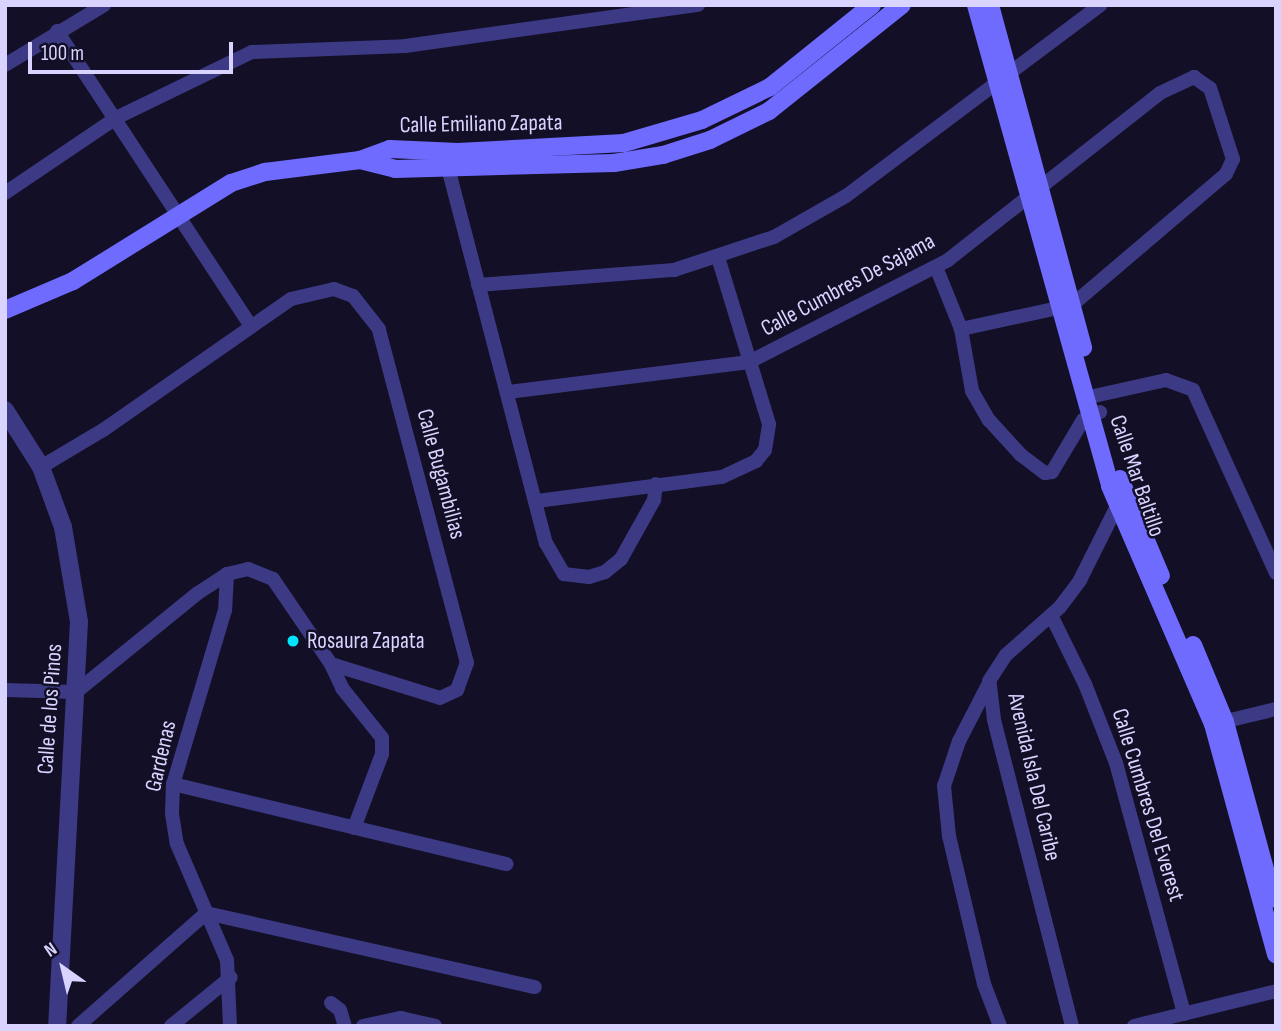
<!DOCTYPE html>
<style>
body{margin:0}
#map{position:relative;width:1281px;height:1031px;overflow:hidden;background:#130f26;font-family:"Sofia Sans Condensed",sans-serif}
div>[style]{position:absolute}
.minor>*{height:14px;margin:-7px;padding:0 7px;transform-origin:7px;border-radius:7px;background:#3d3a85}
.tertiary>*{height:18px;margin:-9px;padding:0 9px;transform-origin:9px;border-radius:9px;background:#3d3a85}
.secondary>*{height:18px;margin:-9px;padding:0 9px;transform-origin:9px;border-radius:9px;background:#6f6bff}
.dots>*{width:19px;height:19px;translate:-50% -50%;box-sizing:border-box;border:4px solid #130f26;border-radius:50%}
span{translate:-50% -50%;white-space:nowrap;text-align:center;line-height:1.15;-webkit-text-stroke:5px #130f26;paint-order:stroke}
.street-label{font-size:23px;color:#d9d4ff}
.poi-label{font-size:23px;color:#d9d4ff}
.left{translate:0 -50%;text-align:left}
.frame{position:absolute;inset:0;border:7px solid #d9d4ff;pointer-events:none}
.north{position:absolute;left:28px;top:933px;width:70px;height:70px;-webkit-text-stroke:5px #130f26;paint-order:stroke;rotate:326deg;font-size:19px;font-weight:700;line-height:28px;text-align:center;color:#d9d4ff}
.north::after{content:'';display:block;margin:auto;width:24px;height:32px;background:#d9d4ff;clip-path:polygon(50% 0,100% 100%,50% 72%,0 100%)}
.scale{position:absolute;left:28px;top:42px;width:205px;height:32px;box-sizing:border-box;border:4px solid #d9d4ff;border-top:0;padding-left:9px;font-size:21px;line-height:24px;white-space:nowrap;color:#d9d4ff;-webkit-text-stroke:5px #130f26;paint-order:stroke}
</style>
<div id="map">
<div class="minor">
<div style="left:57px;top:31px;width:352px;rotate:56.7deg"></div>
<div style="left:5px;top:65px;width:116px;rotate:-31.2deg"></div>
<div style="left:446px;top:160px;width:396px;rotate:75.4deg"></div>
<div style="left:546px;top:543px;width:36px;rotate:60deg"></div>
<div style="left:564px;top:574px;width:25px;rotate:7deg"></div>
<div style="left:589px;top:577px;width:17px;rotate:-17deg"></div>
<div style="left:605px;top:572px;width:21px;rotate:-39deg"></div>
<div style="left:621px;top:559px;width:68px;rotate:-60.8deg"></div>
<div style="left:654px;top:500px;width:16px;rotate:-83deg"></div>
<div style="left:5px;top:193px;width:134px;rotate:-34deg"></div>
<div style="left:116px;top:118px;width:151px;rotate:-25.9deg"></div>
<div style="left:252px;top:52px;width:153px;rotate:-2.2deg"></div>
<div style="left:405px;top:46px;width:296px;rotate:-8deg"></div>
<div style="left:936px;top:267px;width:67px;rotate:68deg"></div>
<div style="left:961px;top:329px;width:63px;rotate:79.9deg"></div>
<div style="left:972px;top:391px;width:34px;rotate:60deg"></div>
<div style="left:989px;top:420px;width:47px;rotate:47.6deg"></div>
<div style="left:1021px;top:455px;width:30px;rotate:37deg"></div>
<div style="left:1045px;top:473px;width:7px;rotate:-8deg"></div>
<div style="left:1052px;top:472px;width:61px;rotate:-59.2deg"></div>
<div style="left:1083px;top:420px;width:19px;rotate:-25deg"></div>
<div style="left:478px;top:285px;width:197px;rotate:-4.4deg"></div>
<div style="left:674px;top:270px;width:105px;rotate:-18.3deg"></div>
<div style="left:774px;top:237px;width:83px;rotate:-29.7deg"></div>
<div style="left:846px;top:196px;width:318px;rotate:-36.9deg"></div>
<div style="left:508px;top:392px;width:243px;rotate:-7.1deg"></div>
<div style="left:749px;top:362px;width:224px;rotate:-27.1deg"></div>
<div style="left:948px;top:260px;width:270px;rotate:-38.2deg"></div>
<div style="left:1160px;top:93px;width:38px;rotate:-25deg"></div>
<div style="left:1194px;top:77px;width:19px;rotate:35deg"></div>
<div style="left:1210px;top:88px;width:75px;rotate:72.1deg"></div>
<div style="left:1233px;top:159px;width:17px;rotate:115deg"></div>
<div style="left:1226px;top:174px;width:202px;rotate:139.6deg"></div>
<div style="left:1072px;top:305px;width:114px;rotate:167.8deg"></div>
<div style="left:1085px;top:398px;width:83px;rotate:-12.5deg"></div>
<div style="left:1166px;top:380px;width:29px;rotate:20deg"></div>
<div style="left:1193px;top:390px;width:201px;rotate:65.6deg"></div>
<div style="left:537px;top:501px;width:187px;rotate:-7.4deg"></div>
<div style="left:722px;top:477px;width:38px;rotate:-25deg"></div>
<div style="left:756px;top:461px;width:14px;rotate:-51deg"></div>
<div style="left:765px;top:450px;width:26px;rotate:-81deg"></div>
<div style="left:769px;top:424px;width:175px;rotate:-107deg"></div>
<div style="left:227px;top:574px;width:36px;rotate:93deg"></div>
<div style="left:225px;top:610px;width:182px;rotate:106.6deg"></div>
<div style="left:173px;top:784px;width:30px;rotate:92deg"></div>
<div style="left:172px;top:814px;width:30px;rotate:81deg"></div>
<div style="left:177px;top:844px;width:126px;rotate:66.7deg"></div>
<div style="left:227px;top:960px;width:66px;rotate:87.4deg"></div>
<div style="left:1051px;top:615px;width:77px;rotate:63.8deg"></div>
<div style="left:1085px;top:684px;width:85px;rotate:68.6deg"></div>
<div style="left:1116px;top:763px;width:260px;rotate:74.8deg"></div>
<div style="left:331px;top:664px;width:26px;rotate:65deg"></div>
<div style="left:342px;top:688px;width:64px;rotate:51.3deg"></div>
<div style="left:382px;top:738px;width:16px;rotate:90deg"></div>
<div style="left:382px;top:754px;width:79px;rotate:110.7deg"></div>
<div style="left:989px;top:683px;width:65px;rotate:117.3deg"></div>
<div style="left:959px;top:741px;width:47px;rotate:108.4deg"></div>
<div style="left:944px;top:786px;width:50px;rotate:84.3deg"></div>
<div style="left:949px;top:836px;width:152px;rotate:76.7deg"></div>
<div style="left:984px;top:984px;width:45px;rotate:69.1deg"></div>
<div style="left:5px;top:690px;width:71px;rotate:1.6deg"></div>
<div style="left:76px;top:692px;width:157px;rotate:-39.1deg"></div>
<div style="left:198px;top:593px;width:35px;rotate:-33deg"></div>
<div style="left:227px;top:574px;width:22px;rotate:-13deg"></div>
<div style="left:248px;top:569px;width:27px;rotate:22deg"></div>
<div style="left:273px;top:579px;width:103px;rotate:55.7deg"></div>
<div style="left:331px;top:664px;width:114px;rotate:17.3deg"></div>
<div style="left:440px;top:698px;width:19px;rotate:-25deg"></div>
<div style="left:457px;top:690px;width:29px;rotate:-70deg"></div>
<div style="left:467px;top:663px;width:345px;rotate:-104.8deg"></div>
<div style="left:379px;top:329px;width:42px;rotate:-128.2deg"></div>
<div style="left:353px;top:296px;width:20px;rotate:-160deg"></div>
<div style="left:334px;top:289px;width:44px;rotate:166.9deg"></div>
<div style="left:291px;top:299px;width:229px;rotate:145.1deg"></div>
<div style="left:103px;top:430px;width:72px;rotate:149.2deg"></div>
<div style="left:1218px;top:723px;width:60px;rotate:-13.6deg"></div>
<div style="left:173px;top:784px;width:343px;rotate:13.5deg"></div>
<div style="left:331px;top:1003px;width:11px;rotate:38deg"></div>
<div style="left:340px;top:1010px;width:17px;rotate:73deg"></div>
<div style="left:78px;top:1026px;width:171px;rotate:-41.4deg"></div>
<div style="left:206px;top:913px;width:337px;rotate:12.7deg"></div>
<div style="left:171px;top:1026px;width:77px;rotate:-39.2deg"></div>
<div style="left:363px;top:1026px;width:39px;rotate:-12deg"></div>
<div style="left:401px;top:1018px;width:35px;rotate:13deg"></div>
<div style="left:1072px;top:1026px;width:317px;rotate:-104.3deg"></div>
<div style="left:994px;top:719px;width:38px;rotate:-97deg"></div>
<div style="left:989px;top:681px;width:31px;rotate:-57deg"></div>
<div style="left:1006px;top:655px;width:72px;rotate:-41.6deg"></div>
<div style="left:1060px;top:607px;width:34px;rotate:-53deg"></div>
<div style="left:1080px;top:580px;width:83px;rotate:-63.4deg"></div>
<div style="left:1117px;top:506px;width:8px;rotate:-30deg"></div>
<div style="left:1134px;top:1026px;width:146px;rotate:-13.8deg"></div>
</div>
<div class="tertiary">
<div style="left:5px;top:410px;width:67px;rotate:57.7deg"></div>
<div style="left:41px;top:467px;width:64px;rotate:69.9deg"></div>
<div style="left:63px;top:527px;width:96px;rotate:80.4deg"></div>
<div style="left:79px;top:622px;width:405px;rotate:93.1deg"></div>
</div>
<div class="secondary">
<div style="left:976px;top:5px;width:499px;rotate:74.4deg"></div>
<div style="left:1110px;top:486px;width:259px;rotate:66.6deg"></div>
<div style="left:1213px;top:724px;width:239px;rotate:74.7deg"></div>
<div style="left:990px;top:5px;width:355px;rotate:74.8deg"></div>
<div style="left:360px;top:160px;width:36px;rotate:14deg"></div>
<div style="left:395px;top:169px;width:219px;rotate:-1.6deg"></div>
<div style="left:614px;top:163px;width:50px;rotate:-9.3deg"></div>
<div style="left:663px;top:155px;width:49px;rotate:-17.7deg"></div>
<div style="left:710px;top:140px;width:66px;rotate:-26.2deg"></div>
<div style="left:769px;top:111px;width:170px;rotate:-38.6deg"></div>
<div style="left:5px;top:310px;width:74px;rotate:-23.1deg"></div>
<div style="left:73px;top:281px;width:186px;rotate:-31.8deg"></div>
<div style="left:231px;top:183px;width:36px;rotate:-18deg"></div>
<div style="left:265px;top:172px;width:96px;rotate:-7.2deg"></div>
<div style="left:360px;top:160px;width:32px;rotate:-20deg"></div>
<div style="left:390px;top:149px;width:68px;rotate:2.5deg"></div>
<div style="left:458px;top:152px;width:166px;rotate:-3.1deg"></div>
<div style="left:624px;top:143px;width:81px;rotate:-16.4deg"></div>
<div style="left:702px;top:120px;width:76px;rotate:-25.9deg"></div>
<div style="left:770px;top:87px;width:131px;rotate:-38.8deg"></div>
<div style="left:1120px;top:479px;width:105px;rotate:67.1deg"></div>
<div style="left:1193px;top:645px;width:83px;rotate:67.4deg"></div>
<div style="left:1225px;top:722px;width:183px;rotate:74.8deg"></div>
</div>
<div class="dots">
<div style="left:293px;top:641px;background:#00e5ff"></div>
</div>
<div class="street-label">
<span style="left:481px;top:124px;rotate:-1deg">Calle Emiliano Zapata</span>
<span style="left:848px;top:285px;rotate:-28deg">Calle Cumbres De Sajama</span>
<span style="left:441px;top:474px;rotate:75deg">Calle Bugambilias</span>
<span style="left:1137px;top:476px;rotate:71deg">Calle Mar Baltillo</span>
<span style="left:50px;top:709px;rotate:-86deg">Calle de los Pinos</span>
<span style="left:161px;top:756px;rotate:-77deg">Gardenas</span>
<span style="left:1034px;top:777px;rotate:77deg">Avenida Isla Del Caribe</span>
<span style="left:1148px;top:805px;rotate:73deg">Calle Cumbres Del Everest</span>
</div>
<div class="poi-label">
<span class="left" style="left:307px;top:641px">Rosaura Zapata</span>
</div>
<div class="frame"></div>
<div class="north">N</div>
<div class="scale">100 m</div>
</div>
